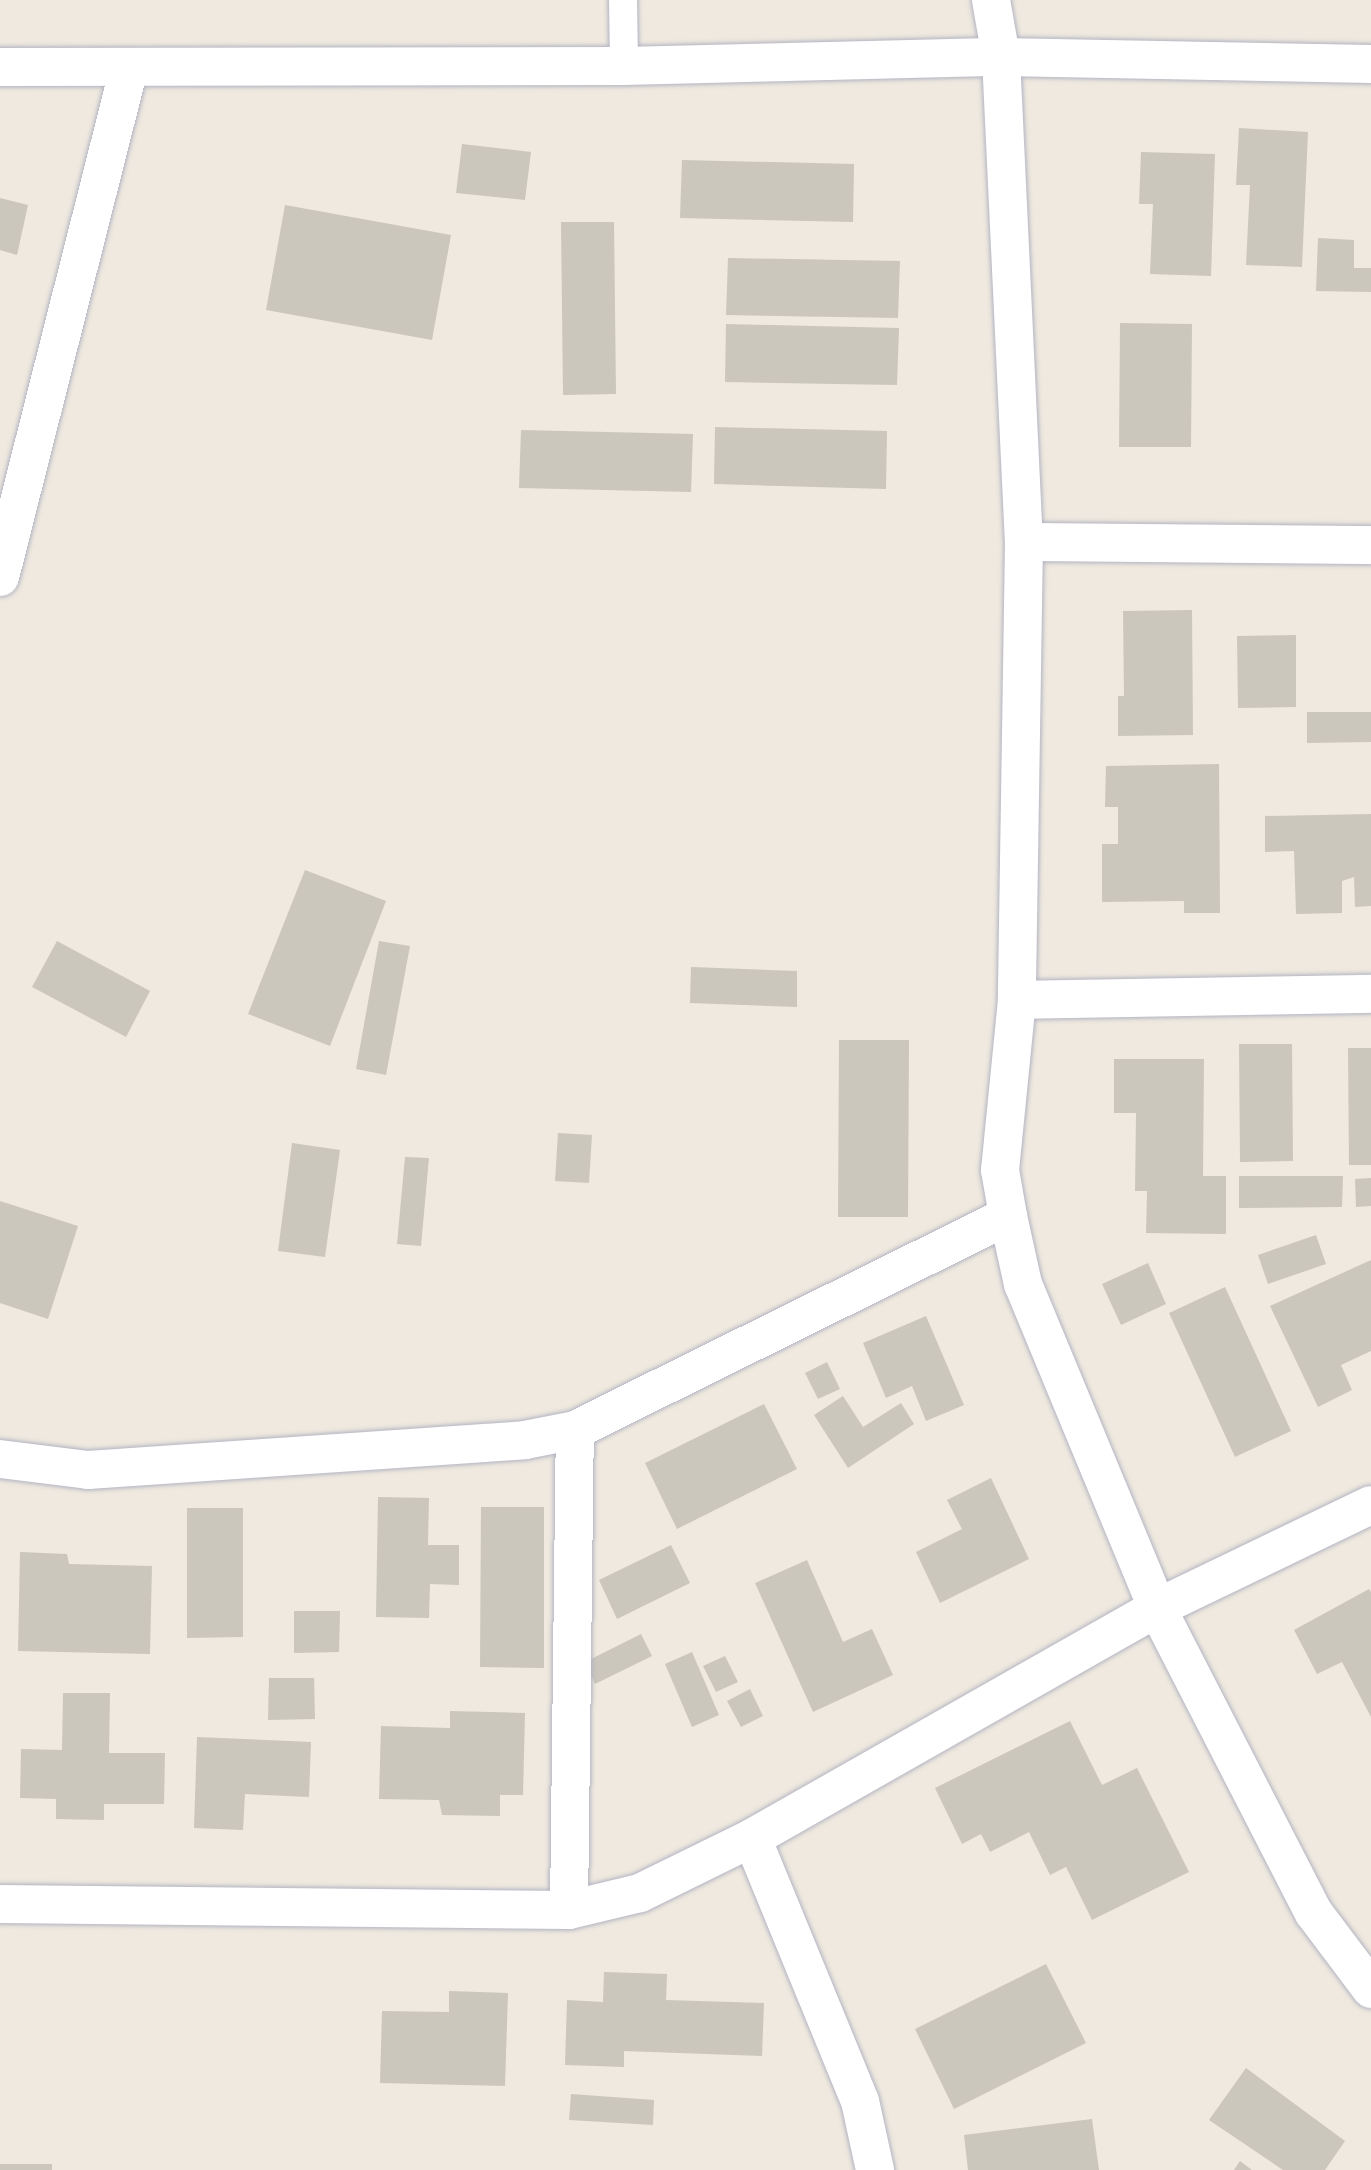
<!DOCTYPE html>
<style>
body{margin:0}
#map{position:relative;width:1371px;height:2170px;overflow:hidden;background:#efe9df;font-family:Quicksand,sans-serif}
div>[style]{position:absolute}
.building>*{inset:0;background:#cbc7bd}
.roads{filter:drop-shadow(0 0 2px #b3b4c2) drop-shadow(0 0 2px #b3b4c2)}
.lane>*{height:28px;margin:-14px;padding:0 14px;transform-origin:14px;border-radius:14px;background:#fff}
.street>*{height:38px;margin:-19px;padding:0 19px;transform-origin:19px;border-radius:19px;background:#fff}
.secondary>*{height:38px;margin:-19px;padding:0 19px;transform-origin:19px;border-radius:19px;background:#fff}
span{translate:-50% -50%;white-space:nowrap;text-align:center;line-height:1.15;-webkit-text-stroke:5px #fff;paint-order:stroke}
</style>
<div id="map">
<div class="building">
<div style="clip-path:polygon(1239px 128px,1308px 132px,1302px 267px,1246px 265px,1250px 185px,1236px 185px)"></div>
<div style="clip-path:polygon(462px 144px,531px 152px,525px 200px,456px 193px)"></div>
<div style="clip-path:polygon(1141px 152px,1215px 154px,1211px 276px,1150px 274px,1153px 204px,1139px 204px)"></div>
<div style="clip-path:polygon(682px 160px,854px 164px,853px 222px,680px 218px)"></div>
<div style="clip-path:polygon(0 198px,28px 205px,17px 255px,0 250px)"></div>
<div style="clip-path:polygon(285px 205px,451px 235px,432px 340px,266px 310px)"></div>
<div style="clip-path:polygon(561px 222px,614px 222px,616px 394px,563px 395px)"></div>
<div style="clip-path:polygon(1318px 238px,1354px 240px,1354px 268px,1371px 268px,1371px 292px,1316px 291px)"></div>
<div style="clip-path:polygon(728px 258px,900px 261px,898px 318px,726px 315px)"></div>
<div style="clip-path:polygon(1120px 323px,1192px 324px,1191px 447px,1119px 447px)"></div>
<div style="clip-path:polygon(726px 324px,899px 328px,897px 385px,725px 382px)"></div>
<div style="clip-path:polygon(715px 427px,887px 431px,886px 489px,714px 484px)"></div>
<div style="clip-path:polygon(521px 430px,693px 434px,691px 492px,519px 488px)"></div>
<div style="clip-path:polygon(1192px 610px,1193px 735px,1118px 736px,1118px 696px,1124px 696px,1123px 611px)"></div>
<div style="clip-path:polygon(1296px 635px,1296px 707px,1238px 708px,1237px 636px)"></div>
<div style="clip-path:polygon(1307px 712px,1371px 712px,1371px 742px,1307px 743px)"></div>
<div style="clip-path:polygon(1219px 764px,1220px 913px,1184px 913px,1184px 901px,1102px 902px,1102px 844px,1118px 844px,1118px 807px,1105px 807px,1106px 766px)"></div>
<div style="clip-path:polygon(1371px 814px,1371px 906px,1355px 907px,1354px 877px,1342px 881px,1342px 913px,1296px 914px,1294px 851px,1265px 852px,1265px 816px)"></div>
<div style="clip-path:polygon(305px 870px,386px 901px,330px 1046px,248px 1014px)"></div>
<div style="clip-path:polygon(57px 941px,150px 991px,126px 1037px,32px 987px)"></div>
<div style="clip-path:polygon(379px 941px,410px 946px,386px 1075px,356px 1069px)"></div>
<div style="clip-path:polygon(691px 967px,797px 971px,797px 1007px,690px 1003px)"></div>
<div style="clip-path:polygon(839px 1040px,909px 1040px,908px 1217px,838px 1217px)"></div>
<div style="clip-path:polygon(1239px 1044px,1292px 1044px,1293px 1161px,1240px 1162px)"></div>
<div style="clip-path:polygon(1348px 1048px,1371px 1048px,1371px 1165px,1349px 1165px)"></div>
<div style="clip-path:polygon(1114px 1059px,1204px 1059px,1203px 1176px,1226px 1176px,1226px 1234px,1146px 1233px,1147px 1191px,1135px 1191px,1136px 1113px,1114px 1113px)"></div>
<div style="clip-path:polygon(558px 1133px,592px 1135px,589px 1183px,555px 1181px)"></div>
<div style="clip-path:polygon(292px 1143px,340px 1150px,325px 1257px,278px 1251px)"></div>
<div style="clip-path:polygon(405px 1157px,429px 1158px,421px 1246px,397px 1244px)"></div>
<div style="clip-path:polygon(1239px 1176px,1343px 1176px,1342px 1207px,1239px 1208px)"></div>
<div style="clip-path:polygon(1371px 1178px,1371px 1206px,1356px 1207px,1355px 1179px)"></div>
<div style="clip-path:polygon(0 1201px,78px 1226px,48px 1319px,0 1303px)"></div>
<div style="clip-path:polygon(1316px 1235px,1326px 1264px,1268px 1284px,1258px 1255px)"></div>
<div style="clip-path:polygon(1371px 1260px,1371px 1351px,1341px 1365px,1352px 1390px,1318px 1407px,1270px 1306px)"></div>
<div style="clip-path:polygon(1148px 1263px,1166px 1304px,1121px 1325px,1102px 1284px)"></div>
<div style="clip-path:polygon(1225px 1287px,1291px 1431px,1235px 1457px,1169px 1313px)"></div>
<div style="clip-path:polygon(926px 1316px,964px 1405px,926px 1421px,912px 1386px,886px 1398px,863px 1343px)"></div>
<div style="clip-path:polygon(827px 1362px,840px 1389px,818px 1399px,805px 1373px)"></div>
<div style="clip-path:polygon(843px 1396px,863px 1427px,901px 1403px,914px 1424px,848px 1468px,814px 1415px)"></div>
<div style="clip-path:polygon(764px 1404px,797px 1469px,677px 1529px,645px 1463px)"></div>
<div style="clip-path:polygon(991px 1478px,1029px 1559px,940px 1603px,916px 1552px,962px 1529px,947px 1500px)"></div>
<div style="clip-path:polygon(378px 1497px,429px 1498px,428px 1545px,459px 1545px,459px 1585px,430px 1584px,429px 1618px,376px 1617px)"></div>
<div style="clip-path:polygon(481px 1507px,544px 1507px,544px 1668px,480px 1667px)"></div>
<div style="clip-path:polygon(187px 1508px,243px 1508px,243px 1637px,187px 1638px)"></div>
<div style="clip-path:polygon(671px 1545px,690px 1583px,617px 1619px,599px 1580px)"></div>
<div style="clip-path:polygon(20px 1552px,67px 1554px,69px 1564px,152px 1566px,150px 1654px,18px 1651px)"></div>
<div style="clip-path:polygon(807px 1560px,843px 1642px,872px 1629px,893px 1675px,813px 1712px,755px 1583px)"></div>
<div style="clip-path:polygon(1369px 1589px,1371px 1592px,1371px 1717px,1342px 1662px,1317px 1674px,1294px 1630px)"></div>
<div style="clip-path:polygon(294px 1611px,340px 1611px,339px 1652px,294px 1653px)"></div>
<div style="clip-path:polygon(641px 1634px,652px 1656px,595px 1684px,585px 1662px)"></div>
<div style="clip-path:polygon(692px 1652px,719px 1715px,692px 1727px,665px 1664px)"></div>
<div style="clip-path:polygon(725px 1656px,738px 1682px,716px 1692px,703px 1666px)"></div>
<div style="clip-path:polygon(269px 1678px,314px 1678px,315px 1719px,268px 1720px)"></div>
<div style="clip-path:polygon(750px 1689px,763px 1716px,741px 1727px,727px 1701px)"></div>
<div style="clip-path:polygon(63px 1693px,110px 1693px,109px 1753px,165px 1753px,164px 1804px,104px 1804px,104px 1820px,56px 1819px,56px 1799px,20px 1798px,21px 1749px,62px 1750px)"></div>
<div style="clip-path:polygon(450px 1711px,525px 1713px,523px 1795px,500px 1795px,500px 1816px,442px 1815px,439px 1800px,379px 1799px,381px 1726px,450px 1728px)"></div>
<div style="clip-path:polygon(1070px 1721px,1102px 1785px,1137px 1768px,1189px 1872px,1092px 1920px,1066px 1867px,1050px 1875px,1029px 1832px,990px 1852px,981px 1834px,962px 1844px,935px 1788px)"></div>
<div style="clip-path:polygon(197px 1737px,311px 1742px,309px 1797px,245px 1794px,243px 1830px,194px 1828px)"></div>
<div style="clip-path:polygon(1046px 1964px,1086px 2043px,954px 2109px,915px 2029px)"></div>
<div style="clip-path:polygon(604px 1972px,667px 1974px,666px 2000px,764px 2003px,762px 2056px,624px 2051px,624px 2067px,565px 2065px,567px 2000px,603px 2002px)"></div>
<div style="clip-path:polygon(449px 1991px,508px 1993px,505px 2086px,380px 2083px,382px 2011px,449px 2012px)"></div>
<div style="clip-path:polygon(1246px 2068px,1345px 2141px,1325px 2170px,1283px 2170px,1209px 2120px)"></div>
<div style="clip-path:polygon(571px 2094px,654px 2100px,653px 2125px,569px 2120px)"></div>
<div style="clip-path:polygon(1092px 2119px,1099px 2170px,968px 2170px,964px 2135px)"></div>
<div style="clip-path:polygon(1240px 2161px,1252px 2170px,1234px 2170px)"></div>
<div style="clip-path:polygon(0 2164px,52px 2164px,52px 2170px,0 2170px)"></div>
</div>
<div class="roads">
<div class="lane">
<div style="left:623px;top:0;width:66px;rotate:89.1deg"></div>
</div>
<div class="street">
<div style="left:0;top:67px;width:624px;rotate:-0.09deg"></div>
<div style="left:624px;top:66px;width:377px;rotate:-1.4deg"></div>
<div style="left:1001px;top:57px;width:370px;rotate:1.1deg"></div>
<div style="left:1024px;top:542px;width:347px;rotate:0.5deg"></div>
<div style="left:0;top:577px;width:525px;rotate:-75.78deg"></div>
<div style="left:1017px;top:1000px;width:354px;rotate:-1deg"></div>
<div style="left:0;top:1459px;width:89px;rotate:7.1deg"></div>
<div style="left:88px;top:1470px;width:438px;rotate:-3.9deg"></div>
<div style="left:525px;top:1440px;width:51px;rotate:-11.3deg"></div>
<div style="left:575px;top:1430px;width:483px;rotate:-26.3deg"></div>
<div style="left:752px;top:1838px;width:284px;rotate:67.7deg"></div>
<div style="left:860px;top:2101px;width:71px;rotate:77.7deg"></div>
<div style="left:0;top:1904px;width:569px;rotate:0.6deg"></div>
<div style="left:569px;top:1910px;width:73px;rotate:-13.5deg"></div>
<div style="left:640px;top:1893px;width:125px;rotate:-26.2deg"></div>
<div style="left:752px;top:1838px;width:466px;rotate:-29.6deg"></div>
<div style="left:1157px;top:1608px;width:237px;rotate:-25.7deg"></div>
<div style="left:569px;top:1910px;width:480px;rotate:-89.3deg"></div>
</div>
<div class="secondary">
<div style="left:991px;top:0;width:58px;rotate:80deg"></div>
<div style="left:1001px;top:57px;width:486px;rotate:87.3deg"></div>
<div style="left:1024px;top:542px;width:458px;rotate:90.9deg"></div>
<div style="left:1017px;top:1000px;width:171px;rotate:95.7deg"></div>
<div style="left:1000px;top:1170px;width:47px;rotate:80.1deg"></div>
<div style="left:1008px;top:1216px;width:70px;rotate:77.6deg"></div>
<div style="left:1023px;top:1284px;width:351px;rotate:67.5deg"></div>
<div style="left:1157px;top:1608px;width:343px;rotate:62.8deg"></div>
<div style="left:1314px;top:1913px;width:95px;rotate:53.1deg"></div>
</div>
</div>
</div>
